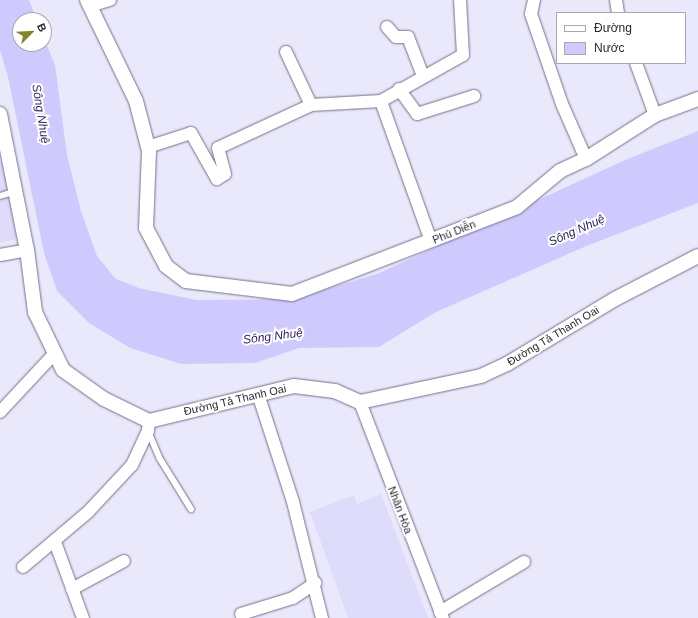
<!DOCTYPE html>
<meta charset="utf-8">
<style>
body{margin:0}
#map{position:relative;width:698px;height:618px;overflow:hidden;background:#eae9fc;font-family:Helvetica,sans-serif}
div>[style]{position:absolute}
.built>*{inset:0;background:#dedbfb}
.water>*{inset:0;background:#cfcafe}
.roads{filter:drop-shadow(0 0 1px #737186) drop-shadow(0 0 1px #737186)}
.service>*{height:6px;margin:-3px;padding:0 3px;transform-origin:3px;border-radius:3px;background:#fff}
.minor>*{height:12px;margin:-6px;padding:0 6px;transform-origin:6px;border-radius:6px;background:#fff}
.tertiary>*{height:14px;margin:-7px;padding:0 7px;transform-origin:7px;border-radius:7px;background:#fff}
span{translate:-50% -50%;white-space:nowrap;text-align:center;line-height:1.15;-webkit-text-stroke:4px #fff;paint-order:stroke}
.street-label{font-size:11px;color:#292832}
.water-label{font-size:12px;color:#31245f;font-style:italic}
.legend{position:absolute;left:556px;top:12px;width:130px;height:52px;box-sizing:border-box;background:#fff;border:1px solid #a9a9ad;margin:0;padding:5px 7px;list-style:none;font-size:12px;color:#292832}
.legend li{display:flex;align-items:center;gap:8px;height:20px}
.legend b{width:20px;border:1px solid #a9a9ad}
.north{position:absolute;left:12px;top:12px;width:40px;height:40px;box-sizing:border-box;background:#fff;border:1px solid #a9a9ad;border-radius:50%;rotate:66deg;font-size:11px;font-weight:700;line-height:16px;text-align:center;color:#292832}
.north::after{content:'';display:block;margin:auto;width:14px;height:18px;background:#84842e;clip-path:polygon(50% 0,100% 100%,50% 72%,0 100%)}
</style>
<div id="map">
<div class="built">
<div style="clip-path:polygon(5px 161px,16px 239px,0 243px,0 163px)"></div>
<div style="clip-path:polygon(381px 494px,428px 618px,348px 618px,310px 512px,354px 495px,357px 504px)"></div>
</div>
<div class="water">
<div style="clip-path:polygon(0 0,29px 0,37px 20px,20px 20px,20px 44px,44px 44px,44px 38px,55px 65px,67px 155px,81px 211px,97px 256px,116px 279px,139px 288px,196px 300px,292px 299px,377px 274px,625px 160px,698px 131px,698px 203px,584px 247px,436px 312px,379px 347px,299px 348px,255px 363px,181px 364px,130px 348px,89px 323px,57px 291px,44px 253px,8px 77px,0 50px)"></div>
</div>
<div class="roads">
<div class="service">
<div style="left:0;top:196px;width:17px;rotate:-17deg"></div>
<div style="left:148px;top:431px;width:30px;rotate:67deg"></div>
<div style="left:160px;top:459px;width:59px;rotate:58.2deg"></div>
</div>
<div class="minor">
<div style="left:534px;top:0;width:14px;rotate:102deg"></div>
<div style="left:531px;top:14px;width:95px;rotate:71deg"></div>
<div style="left:562px;top:104px;width:60px;rotate:66.4deg"></div>
<div style="left:616px;top:0;width:13px;rotate:81deg"></div>
<div style="left:90px;top:6px;width:21px;rotate:-17deg"></div>
<div style="left:387px;top:27px;width:13px;rotate:48deg"></div>
<div style="left:396px;top:37px;width:12px"></div>
<div style="left:408px;top:37px;width:42px;rotate:69deg"></div>
<div style="left:286px;top:52px;width:59px;rotate:64.7deg"></div>
<div style="left:636px;top:63px;width:55px;rotate:69.9deg"></div>
<div style="left:399px;top:89px;width:31px;rotate:54deg"></div>
<div style="left:417px;top:114px;width:60px;rotate:-17.5deg"></div>
<div style="left:148px;top:147px;width:45px;rotate:-18deg"></div>
<div style="left:191px;top:133px;width:53px;rotate:60.5deg"></div>
<div style="left:217px;top:179px;width:9px;rotate:-32deg"></div>
<div style="left:225px;top:174px;width:27px;rotate:-105deg"></div>
<div style="left:218px;top:148px;width:102px;rotate:-24.8deg"></div>
<div style="left:311px;top:105px;width:70px;rotate:-3.3deg"></div>
<div style="left:431px;top:241px;width:149px;rotate:-109.7deg"></div>
<div style="left:381px;top:101px;width:94px;rotate:-29.3deg"></div>
<div style="left:463px;top:55px;width:55px;rotate:-93.1deg"></div>
<div style="left:0;top:255px;width:27px;rotate:-10deg"></div>
<div style="left:258px;top:394px;width:114px;rotate:72deg"></div>
<div style="left:293px;top:502px;width:120px;rotate:76deg"></div>
<div style="left:360px;top:402px;width:231px;rotate:69deg"></div>
<div style="left:0;top:412px;width:81px;rotate:-47deg"></div>
<div style="left:55px;top:542px;width:81px;rotate:69.8deg"></div>
<div style="left:23px;top:567px;width:85px;rotate:-40.2deg"></div>
<div style="left:88px;top:512px;width:64px;rotate:-46.9deg"></div>
<div style="left:132px;top:465px;width:38px;rotate:-65deg"></div>
<div style="left:148px;top:431px;width:10px;rotate:-84deg"></div>
<div style="left:72px;top:589px;width:59px;rotate:-28.3deg"></div>
<div style="left:440px;top:612px;width:98px;rotate:-30.8deg"></div>
<div style="left:241px;top:614px;width:54px;rotate:-17.1deg"></div>
<div style="left:293px;top:598px;width:27px;rotate:-34deg"></div>
</div>
<div class="tertiary">
<div style="left:87px;top:0;width:112px;rotate:64.1deg"></div>
<div style="left:136px;top:101px;width:52px;rotate:75.4deg"></div>
<div style="left:149px;top:151px;width:77px;rotate:92.2deg"></div>
<div style="left:146px;top:228px;width:43px;rotate:62.2deg"></div>
<div style="left:166px;top:266px;width:25px;rotate:37deg"></div>
<div style="left:186px;top:281px;width:107px;rotate:7deg"></div>
<div style="left:292px;top:294px;width:241px;rotate:-21.1deg"></div>
<div style="left:517px;top:207px;width:56px;rotate:-39.9deg"></div>
<div style="left:560px;top:171px;width:29px;rotate:-25deg"></div>
<div style="left:586px;top:159px;width:82px;rotate:-32.5deg"></div>
<div style="left:655px;top:115px;width:46px;rotate:-20.4deg"></div>
<div style="left:0;top:114px;width:139px;rotate:78.8deg"></div>
<div style="left:27px;top:250px;width:63px;rotate:82.6deg"></div>
<div style="left:35px;top:312px;width:64px;rotate:64.2deg"></div>
<div style="left:63px;top:370px;width:50px;rotate:35.3deg"></div>
<div style="left:104px;top:399px;width:50px;rotate:26.1deg"></div>
<div style="left:149px;top:421px;width:149px;rotate:-13.6deg"></div>
<div style="left:294px;top:386px;width:41px;rotate:7deg"></div>
<div style="left:335px;top:391px;width:27px;rotate:24deg"></div>
<div style="left:360px;top:402px;width:124px;rotate:-12.1deg"></div>
<div style="left:481px;top:376px;width:29px;rotate:-25deg"></div>
<div style="left:507px;top:364px;width:126px;rotate:-31deg"></div>
<div style="left:615px;top:299px;width:93px;rotate:-27.4deg"></div>
</div>
</div>
<div class="street-label">
<span style="left:454px;top:232px;rotate:-22deg">Phú Diễn</span>
<span style="left:553px;top:336px;rotate:-31deg">Đường Tả Thanh Oai</span>
<span style="left:235px;top:400px;rotate:-13deg">Đường Tả Thanh Oai</span>
<span style="left:400px;top:510px;rotate:69deg">Nhân Hòa</span>
</div>
<div class="water-label">
<span style="left:40px;top:114px;rotate:81deg">Sông Nhuệ</span>
<span style="left:577px;top:231px;rotate:-24deg">Sông Nhuệ</span>
<span style="left:273px;top:337px;rotate:-7deg">Sông Nhuệ</span>
</div>
<ul class="legend">
<li><b style="height:5px;background:#fff"></b>Đường</li>
<li><b style="height:11px;background:#cfcafe"></b>Nước</li>
</ul>
<div class="north">B</div>
</div>
